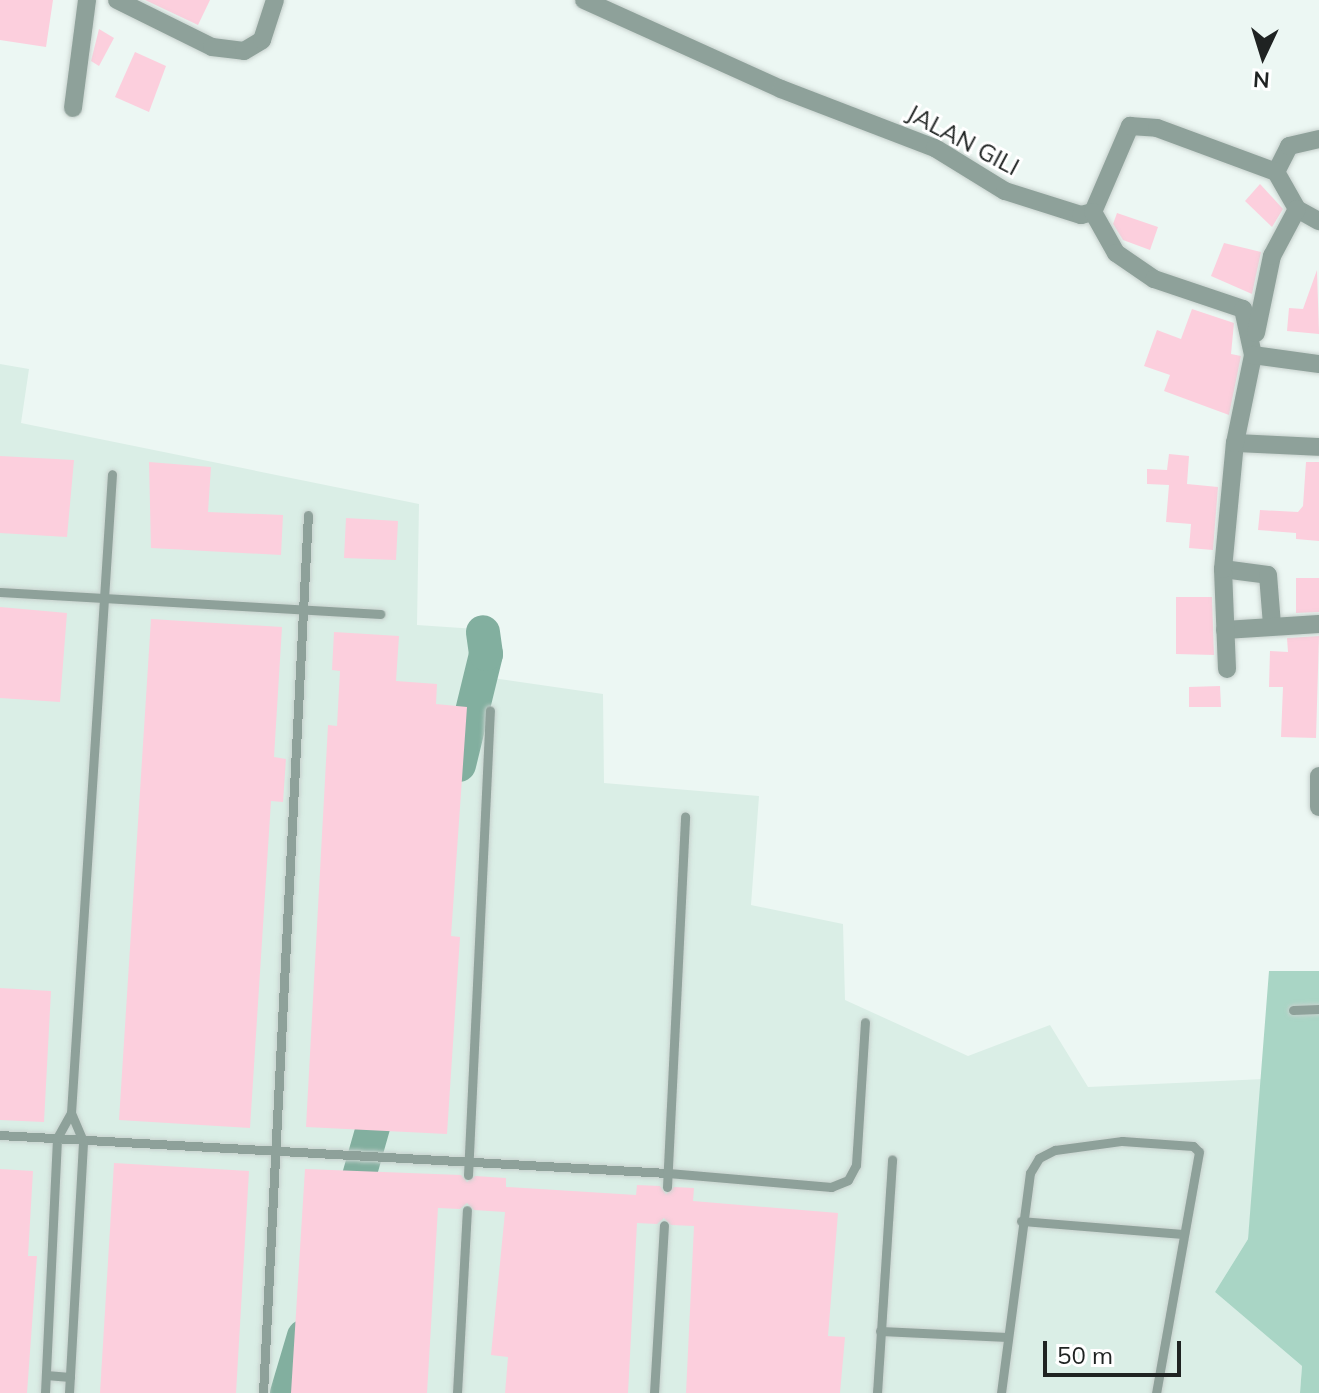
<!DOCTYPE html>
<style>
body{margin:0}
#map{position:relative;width:1319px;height:1393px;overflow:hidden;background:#ecf7f3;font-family:Mulish,sans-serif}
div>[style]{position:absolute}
.built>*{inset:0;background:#daeee6}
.green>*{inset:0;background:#a9d5c5}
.river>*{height:34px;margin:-17px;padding:0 17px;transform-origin:17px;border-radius:17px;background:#82af9f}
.building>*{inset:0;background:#fccfdd}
.roads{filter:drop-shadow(0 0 2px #c7d1cd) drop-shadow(0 0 2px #c7d1cd)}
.lane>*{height:9px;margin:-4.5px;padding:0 4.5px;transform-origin:4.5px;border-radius:4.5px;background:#8ea19a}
.street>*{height:18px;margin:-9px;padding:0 9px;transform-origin:9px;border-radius:9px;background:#8ea19a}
span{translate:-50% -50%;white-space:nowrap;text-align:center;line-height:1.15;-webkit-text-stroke:6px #fff;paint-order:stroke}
.street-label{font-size:24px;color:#1f2322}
.north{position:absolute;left:1223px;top:16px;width:80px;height:80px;-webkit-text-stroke:6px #fff;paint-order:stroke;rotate:184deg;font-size:22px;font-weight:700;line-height:32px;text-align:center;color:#1f2322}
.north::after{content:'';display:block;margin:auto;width:28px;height:36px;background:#1f2322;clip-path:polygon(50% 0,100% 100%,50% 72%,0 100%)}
.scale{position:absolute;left:1043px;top:1341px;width:138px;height:36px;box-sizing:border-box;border:4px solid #1f2322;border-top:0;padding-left:10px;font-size:24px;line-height:28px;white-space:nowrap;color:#1f2322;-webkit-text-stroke:6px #fff;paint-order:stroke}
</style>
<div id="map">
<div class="built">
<div style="clip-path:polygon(0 364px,29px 369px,21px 423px,419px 504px,417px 625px,491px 630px,485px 677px,603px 694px,604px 783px,759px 796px,751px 905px,843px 924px,845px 1000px,968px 1056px,1050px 1025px,1088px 1087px,1264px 1079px,1248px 1239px,1215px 1292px,1302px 1366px,1300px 1393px,0 1393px)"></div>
</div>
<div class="green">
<div style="clip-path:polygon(1269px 971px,1319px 971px,1319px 1393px,1300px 1393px,1302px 1366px,1215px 1292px,1248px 1239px)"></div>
</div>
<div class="river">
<div style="left:459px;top:765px;width:114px;rotate:-76.3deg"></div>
<div style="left:486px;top:654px;width:22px;rotate:-98deg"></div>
<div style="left:348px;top:1215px;width:135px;rotate:-74.1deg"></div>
<div style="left:287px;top:1393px;width:59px;rotate:-73.4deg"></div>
</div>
<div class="building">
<div style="clip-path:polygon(0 0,53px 0,46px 47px,0 40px)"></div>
<div style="clip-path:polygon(145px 0,210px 0,198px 25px)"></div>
<div style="clip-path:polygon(99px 29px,114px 38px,99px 66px,91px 61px)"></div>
<div style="clip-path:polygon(135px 52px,166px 66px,149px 112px,115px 97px)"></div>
<div style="clip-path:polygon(1260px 184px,1283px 209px,1272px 227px,1245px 201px)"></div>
<div style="clip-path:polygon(1117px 213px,1158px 227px,1150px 250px,1123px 240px,1113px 224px)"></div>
<div style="clip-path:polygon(1224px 243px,1261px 252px,1252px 294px,1211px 276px)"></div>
<div style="clip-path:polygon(1317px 270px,1319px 334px,1287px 331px,1289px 308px,1303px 309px)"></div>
<div style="clip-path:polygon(1192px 309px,1234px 323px,1231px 354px,1241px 356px,1229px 415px,1164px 391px,1170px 375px,1144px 366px,1157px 330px,1181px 339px)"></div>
<div style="clip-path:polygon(1169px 454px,1189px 456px,1187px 484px,1218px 487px,1213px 550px,1189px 548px,1191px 524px,1166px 522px,1169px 485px,1147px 484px,1147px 469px,1167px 470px)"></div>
<div style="clip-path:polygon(0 456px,74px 460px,67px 537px,0 533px)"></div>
<div style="clip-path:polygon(149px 462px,211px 467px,208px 512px,283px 515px,281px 555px,151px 548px)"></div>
<div style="clip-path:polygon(1306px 462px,1319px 462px,1319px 541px,1296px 539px,1296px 533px,1258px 530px,1260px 510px,1298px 512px,1303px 506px)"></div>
<div style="clip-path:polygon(346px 518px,398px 521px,396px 560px,344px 558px)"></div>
<div style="clip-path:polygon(1296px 578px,1319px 578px,1319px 612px,1296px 613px)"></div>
<div style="clip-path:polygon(1176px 597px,1212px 597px,1214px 655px,1176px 654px)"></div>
<div style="clip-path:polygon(0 607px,67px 613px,60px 702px,0 698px)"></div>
<div style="clip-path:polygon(151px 619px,282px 627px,274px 757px,286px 759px,283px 802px,271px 801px,250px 1128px,119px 1120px)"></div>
<div style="clip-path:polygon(334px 632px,399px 636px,396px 681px,437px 684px,436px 704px,467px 707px,451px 936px,460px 937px,447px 1134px,306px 1127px,328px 725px,337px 726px,340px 671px,332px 670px)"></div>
<div style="clip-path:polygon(1319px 636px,1316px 738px,1281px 737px,1283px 687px,1269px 687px,1270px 651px,1288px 652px,1287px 638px)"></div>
<div style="clip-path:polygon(1220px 686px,1221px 707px,1189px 707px,1189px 687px)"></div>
<div style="clip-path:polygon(0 988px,51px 991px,44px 1122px,0 1120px)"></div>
<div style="clip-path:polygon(114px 1163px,249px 1171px,236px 1393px,100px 1393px)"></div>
<div style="clip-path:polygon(0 1169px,33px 1171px,28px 1256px,37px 1256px,27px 1393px,0 1393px)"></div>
<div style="clip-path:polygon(305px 1169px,461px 1175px,467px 1182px,475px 1176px,506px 1178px,506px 1187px,636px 1195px,637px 1185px,660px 1186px,666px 1194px,674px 1187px,694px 1188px,693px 1201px,838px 1213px,828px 1336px,845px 1337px,840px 1393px,686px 1393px,694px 1226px,671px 1225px,664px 1218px,657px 1224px,637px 1223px,628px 1393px,505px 1393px,508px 1357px,491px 1355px,505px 1212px,474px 1210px,467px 1203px,460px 1209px,438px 1208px,427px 1393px,291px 1393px)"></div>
</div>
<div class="roads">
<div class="lane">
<div style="left:0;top:592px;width:381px;rotate:3.3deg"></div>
<div style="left:1293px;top:1010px;width:26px;rotate:-2deg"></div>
<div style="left:0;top:1135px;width:669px;rotate:3.26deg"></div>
<div style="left:668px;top:1173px;width:164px;rotate:4.9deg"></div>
<div style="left:831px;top:1187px;width:18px;rotate:-22deg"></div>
<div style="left:848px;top:1180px;width:17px;rotate:-62deg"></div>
<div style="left:856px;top:1165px;width:143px;rotate:-86.4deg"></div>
<div style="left:468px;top:1175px;width:465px;rotate:-87.3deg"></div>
<div style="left:667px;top:1187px;width:371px;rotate:-87.2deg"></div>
<div style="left:1021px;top:1221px;width:161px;rotate:4.6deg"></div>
<div style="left:880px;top:1331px;width:128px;rotate:2.7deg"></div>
<div style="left:46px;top:1375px;width:24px;rotate:5deg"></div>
<div style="left:45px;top:1393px;width:255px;rotate:-87.3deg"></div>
<div style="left:57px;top:1138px;width:29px;rotate:-61deg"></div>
<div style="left:71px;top:1113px;width:640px;rotate:-86.33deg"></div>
<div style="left:69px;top:1393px;width:252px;rotate:-86.8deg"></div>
<div style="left:83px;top:1141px;width:30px;rotate:-113deg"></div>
<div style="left:263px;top:1393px;width:879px;rotate:-87.07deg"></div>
<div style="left:457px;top:1393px;width:183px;rotate:-86.9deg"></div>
<div style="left:654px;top:1393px;width:168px;rotate:-86.6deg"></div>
<div style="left:877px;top:1393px;width:234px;rotate:-86.3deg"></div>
<div style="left:1001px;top:1393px;width:222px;rotate:-82.5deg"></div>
<div style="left:1030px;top:1173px;width:17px;rotate:-59deg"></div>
<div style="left:1039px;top:1158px;width:18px;rotate:-27deg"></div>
<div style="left:1055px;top:1150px;width:68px;rotate:-7.7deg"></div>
<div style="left:1122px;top:1141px;width:71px;rotate:4deg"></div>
<div style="left:1193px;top:1146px;width:8px;rotate:45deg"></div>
<div style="left:1199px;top:1152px;width:245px;rotate:100.1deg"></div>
</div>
<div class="street">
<div style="left:117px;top:0;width:106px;rotate:26.3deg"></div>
<div style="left:212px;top:47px;width:32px;rotate:7deg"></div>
<div style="left:244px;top:51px;width:21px;rotate:-31deg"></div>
<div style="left:262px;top:40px;width:42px;rotate:-72deg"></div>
<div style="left:584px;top:0;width:216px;rotate:24.3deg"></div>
<div style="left:781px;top:89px;width:165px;rotate:21deg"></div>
<div style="left:935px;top:148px;width:82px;rotate:31.6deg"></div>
<div style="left:1005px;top:191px;width:80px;rotate:17.5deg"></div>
<div style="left:1081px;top:215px;width:12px;rotate:-14deg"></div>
<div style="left:73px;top:108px;width:109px;rotate:-82.6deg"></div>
<div style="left:1276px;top:172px;width:43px;rotate:60.4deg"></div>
<div style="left:1297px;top:209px;width:25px;rotate:29deg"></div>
<div style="left:1276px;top:172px;width:29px;rotate:-63deg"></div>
<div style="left:1289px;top:146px;width:31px;rotate:-13deg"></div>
<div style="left:1093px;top:212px;width:94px;rotate:-66.7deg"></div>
<div style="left:1130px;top:126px;width:27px;rotate:4deg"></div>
<div style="left:1157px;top:128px;width:127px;rotate:20.3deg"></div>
<div style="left:1093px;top:212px;width:47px;rotate:60.7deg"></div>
<div style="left:1116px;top:253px;width:46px;rotate:34.4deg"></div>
<div style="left:1154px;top:279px;width:94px;rotate:18.6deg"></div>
<div style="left:1243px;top:309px;width:47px;rotate:77.7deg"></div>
<div style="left:1256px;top:333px;width:79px;rotate:-78.3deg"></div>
<div style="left:1272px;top:256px;width:53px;rotate:-62deg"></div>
<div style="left:1235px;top:443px;width:84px;rotate:2.7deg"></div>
<div style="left:1223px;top:569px;width:45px;rotate:7.6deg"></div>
<div style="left:1268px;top:575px;width:50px;rotate:85.4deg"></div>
<div style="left:1225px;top:630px;width:94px;rotate:-3.7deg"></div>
<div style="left:1227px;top:669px;width:100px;rotate:-92.3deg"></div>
<div style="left:1223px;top:569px;width:127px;rotate:-84.6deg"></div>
<div style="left:1235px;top:443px;width:90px;rotate:-78.4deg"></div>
<div style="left:1253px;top:355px;width:67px;rotate:7.8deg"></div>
<div style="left:1319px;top:776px;width:31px;rotate:90deg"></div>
</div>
</div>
<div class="street-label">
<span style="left:963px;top:140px;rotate:28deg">JALAN GILI</span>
</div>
<div class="north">N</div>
<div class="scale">50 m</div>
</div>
